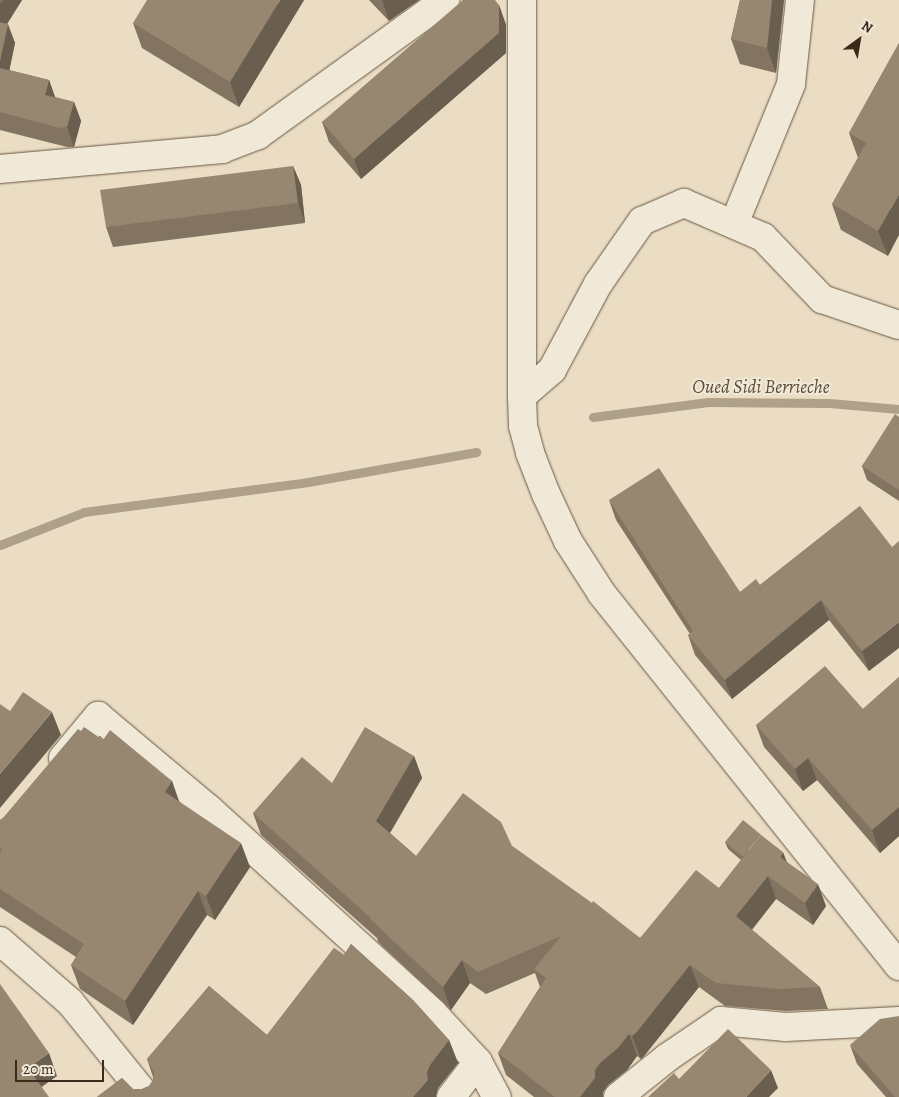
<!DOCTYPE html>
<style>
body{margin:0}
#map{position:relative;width:899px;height:1097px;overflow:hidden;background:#eaddc3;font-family:Alegreya,serif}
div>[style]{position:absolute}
.stream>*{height:9px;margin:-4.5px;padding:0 4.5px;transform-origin:4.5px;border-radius:4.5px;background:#afa089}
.roads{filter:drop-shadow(0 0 1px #685644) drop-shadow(0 0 1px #685644)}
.street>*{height:28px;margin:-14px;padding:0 14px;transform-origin:14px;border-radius:14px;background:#f1e9d8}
.secondary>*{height:28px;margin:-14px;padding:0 14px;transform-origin:14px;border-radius:14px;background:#f1e9d8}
.wall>*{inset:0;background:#827461}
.shaded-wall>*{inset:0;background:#6a5e4f}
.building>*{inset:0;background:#978771}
span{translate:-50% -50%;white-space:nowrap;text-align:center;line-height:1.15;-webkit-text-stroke:4px #f1e9d8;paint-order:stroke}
.water-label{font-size:19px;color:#5f4d3b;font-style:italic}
.north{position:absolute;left:834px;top:15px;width:50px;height:50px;-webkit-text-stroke:4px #f1e9d8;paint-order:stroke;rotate:32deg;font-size:14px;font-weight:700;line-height:20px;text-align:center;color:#3d2919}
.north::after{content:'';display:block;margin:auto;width:18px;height:22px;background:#3d2919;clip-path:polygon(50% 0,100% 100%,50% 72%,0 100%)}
.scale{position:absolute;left:15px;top:1060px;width:89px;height:22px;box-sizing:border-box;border:2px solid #3d2919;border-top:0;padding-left:6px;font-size:15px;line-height:18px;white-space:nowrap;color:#3d2919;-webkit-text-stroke:4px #f1e9d8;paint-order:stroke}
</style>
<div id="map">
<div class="stream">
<div style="left:593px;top:417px;width:116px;rotate:-7.4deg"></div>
<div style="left:708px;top:402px;width:121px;rotate:0.5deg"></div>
<div style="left:829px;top:403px;width:70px;rotate:4.9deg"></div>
<div style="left:0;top:545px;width:90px;rotate:-21.4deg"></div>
<div style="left:84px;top:512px;width:226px;rotate:-7.6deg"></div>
<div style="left:308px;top:482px;width:171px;rotate:-10.1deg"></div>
</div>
<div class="roads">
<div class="street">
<div style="left:734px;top:224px;width:151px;rotate:-67.8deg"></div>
<div style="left:791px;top:84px;width:84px;rotate:-83.9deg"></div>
<div style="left:522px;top:396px;width:40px;rotate:-41deg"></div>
<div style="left:552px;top:370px;width:98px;rotate:-61.9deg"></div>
<div style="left:598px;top:284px;width:77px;rotate:-55.1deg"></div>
<div style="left:642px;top:221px;width:46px;rotate:-23.2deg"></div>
<div style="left:684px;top:203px;width:86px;rotate:23.3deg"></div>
<div style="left:763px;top:237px;width:86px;rotate:46.4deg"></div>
<div style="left:822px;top:299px;width:81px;rotate:18.7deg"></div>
<div style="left:63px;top:758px;width:55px;rotate:-50.2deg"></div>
<div style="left:98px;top:716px;width:145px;rotate:40deg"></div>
<div style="left:209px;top:809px;width:302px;rotate:42.3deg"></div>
<div style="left:432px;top:1012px;width:68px;rotate:47.4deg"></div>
<div style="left:0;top:941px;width:93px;rotate:41.1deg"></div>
<div style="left:70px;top:1002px;width:122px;rotate:51deg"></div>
</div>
<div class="secondary">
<div style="left:522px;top:0;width:396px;rotate:90deg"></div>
<div style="left:522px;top:396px;width:30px;rotate:88deg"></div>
<div style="left:523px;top:426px;width:28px;rotate:75deg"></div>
<div style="left:530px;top:453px;width:44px;rotate:68.7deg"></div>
<div style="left:546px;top:494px;width:52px;rotate:64.9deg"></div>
<div style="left:568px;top:541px;width:63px;rotate:57.3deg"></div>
<div style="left:602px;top:594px;width:476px;rotate:51.4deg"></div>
<div style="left:0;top:169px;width:223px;rotate:-5.1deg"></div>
<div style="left:222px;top:149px;width:39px;rotate:-21deg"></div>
<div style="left:258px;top:135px;width:231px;rotate:-35.8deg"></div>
<div style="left:451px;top:1097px;width:44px;rotate:-52.4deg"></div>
<div style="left:478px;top:1062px;width:40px;rotate:62deg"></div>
<div style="left:618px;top:1097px;width:64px;rotate:-38.7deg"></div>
<div style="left:668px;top:1057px;width:64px;rotate:-34.2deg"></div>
<div style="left:721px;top:1021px;width:65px;rotate:5.3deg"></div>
<div style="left:786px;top:1027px;width:113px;rotate:-3deg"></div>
</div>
</div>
<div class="wall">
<div style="clip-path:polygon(0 0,22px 0,7px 24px,15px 43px,9px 70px,49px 80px,55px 97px,74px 102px,81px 121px,74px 147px,67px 147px,0 130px)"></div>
<div style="clip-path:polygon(304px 0,239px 107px,142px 48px,133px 23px)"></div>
<div style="clip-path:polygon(369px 0,419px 0,389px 21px)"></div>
<div style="clip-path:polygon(740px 0,784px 0,776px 73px,740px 64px,731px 39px)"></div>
<div style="clip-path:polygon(499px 5px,506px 25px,506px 53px,361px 179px,329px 142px,322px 122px)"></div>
<div style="clip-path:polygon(899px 43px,888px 256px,841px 230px,832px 204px,858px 158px,849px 133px)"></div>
<div style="clip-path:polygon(293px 166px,301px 185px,305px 223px,113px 247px,106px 227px)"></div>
<div style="clip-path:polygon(899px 417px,899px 501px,867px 480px,862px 466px)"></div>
<div style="clip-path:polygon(609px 500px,740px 592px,760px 585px,860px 506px,869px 671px,829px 620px,732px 699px,695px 655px,688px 635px,690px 634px,616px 520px)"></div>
<div style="clip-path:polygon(899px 677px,899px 836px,880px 853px,817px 780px,803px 791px,764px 747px,756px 725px,863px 709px)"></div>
<div style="clip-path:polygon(81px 731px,103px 740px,172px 781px,179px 801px,250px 867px,215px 920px,207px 915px,133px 1025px,80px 989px,71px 965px,76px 957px,0 907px,0 820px,3px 818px)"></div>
<div style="clip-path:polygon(414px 756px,422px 778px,390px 833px,416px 856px,512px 846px,640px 938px,719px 888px,741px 860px,728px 849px,725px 842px,787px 862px,826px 906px,813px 925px,776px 899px,752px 930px,820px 987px,828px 1009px,786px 1011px,725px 1006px,699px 987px,644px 1056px,641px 1059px,637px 1056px,627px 1070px,608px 1085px,603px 1092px,603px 1097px,534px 1097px,506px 1075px,498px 1053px,540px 987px,535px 973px,486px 994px,470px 983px,451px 1010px,378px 942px,377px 938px,261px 835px,253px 813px)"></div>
<div style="clip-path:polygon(351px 944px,413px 1000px,449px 1040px,458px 1063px,438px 1088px,436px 1095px,436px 1097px,97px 1097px,122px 1078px,133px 1089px,142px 1089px,149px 1086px,153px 1080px,153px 1077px,147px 1059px,209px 986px,267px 1035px,334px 948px,344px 955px)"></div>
<div style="clip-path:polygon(850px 1045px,899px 1097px,886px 1097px,857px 1064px)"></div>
</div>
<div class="shaded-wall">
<div style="clip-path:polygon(3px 0,22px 0,0 35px,0 4px)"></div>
<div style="clip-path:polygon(280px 0,304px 0,239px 107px,230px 82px)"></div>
<div style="clip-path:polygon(382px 0,419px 0,389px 21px)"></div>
<div style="clip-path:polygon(772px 0,784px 0,776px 73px,767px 48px)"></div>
<div style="clip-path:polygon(499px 5px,506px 25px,506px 53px,361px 179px,354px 159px)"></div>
<div style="clip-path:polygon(8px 24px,15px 43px,6px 87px,0 71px,0 61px)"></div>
<div style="clip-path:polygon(49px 80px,56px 100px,45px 95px)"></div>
<div style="clip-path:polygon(74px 102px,81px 121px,74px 147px,67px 127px)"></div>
<div style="clip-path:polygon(293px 166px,301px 185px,305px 223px,298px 203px)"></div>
<div style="clip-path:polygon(899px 194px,899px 235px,888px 256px,878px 231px)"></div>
<div style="clip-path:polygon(821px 600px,829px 620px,732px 699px,725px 680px)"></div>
<div style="clip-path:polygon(899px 622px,899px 648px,869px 671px,862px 651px)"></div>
<div style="clip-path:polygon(52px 712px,61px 735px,0 808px,0 774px)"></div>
<div style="clip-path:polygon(414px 756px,422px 778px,384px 843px,376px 821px)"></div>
<div style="clip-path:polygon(808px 758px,817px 780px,803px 791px,795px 769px)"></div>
<div style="clip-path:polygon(172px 781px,180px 805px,165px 792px)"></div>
<div style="clip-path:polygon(899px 807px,899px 836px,880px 853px,872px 830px)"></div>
<div style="clip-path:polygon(241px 843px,250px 867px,215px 920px,206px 896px)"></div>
<div style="clip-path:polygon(783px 852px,792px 875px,780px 857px)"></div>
<div style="clip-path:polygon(768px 876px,776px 899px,744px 939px,736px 916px)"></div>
<div style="clip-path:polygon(818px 884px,826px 906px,813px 925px,805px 903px)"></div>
<div style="clip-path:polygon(198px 891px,207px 915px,133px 1025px,125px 1001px)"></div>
<div style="clip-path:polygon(462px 960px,470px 983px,451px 1010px,443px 987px)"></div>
<div style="clip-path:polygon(690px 965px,699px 987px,644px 1056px,641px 1059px,632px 1036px)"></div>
<div style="clip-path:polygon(629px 1034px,637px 1056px,627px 1070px,608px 1085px,603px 1092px,603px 1097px,580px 1097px,600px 1063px)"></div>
<div style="clip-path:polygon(449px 1040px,458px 1063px,438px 1088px,436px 1095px,436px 1097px,413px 1097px,427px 1072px,430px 1065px)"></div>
<div style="clip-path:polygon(49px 1053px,57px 1076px,36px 1091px,28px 1068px)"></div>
<div style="clip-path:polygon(771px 1070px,778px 1088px,769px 1097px,746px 1097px)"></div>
</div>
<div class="building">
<div style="clip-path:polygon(147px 0,280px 0,230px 82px,133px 23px)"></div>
<div style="clip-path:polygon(463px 0,495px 0,499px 5px,499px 33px,354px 159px,322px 122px)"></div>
<div style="clip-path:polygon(740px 0,772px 0,767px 48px,731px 39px)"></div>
<div style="clip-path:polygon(0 22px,8px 24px,0 61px)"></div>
<div style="clip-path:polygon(899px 43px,899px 194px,878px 231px,832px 204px,866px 143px,849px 133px)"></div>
<div style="clip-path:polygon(0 68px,49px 80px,45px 95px,74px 102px,67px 127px,60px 128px,0 112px)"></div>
<div style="clip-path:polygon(293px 166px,298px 203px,106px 227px,100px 190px)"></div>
<div style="clip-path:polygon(895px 414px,899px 417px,899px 490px,862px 466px)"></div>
<div style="clip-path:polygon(659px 468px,740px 592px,756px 579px,760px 585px,860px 506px,892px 547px,899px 541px,899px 622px,862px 651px,821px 600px,725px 680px,688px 635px,693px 631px,609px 500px)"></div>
<div style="clip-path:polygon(825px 666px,863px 709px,899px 677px,899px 807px,872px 830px,808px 758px,795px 769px,756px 725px)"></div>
<div style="clip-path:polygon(23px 692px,52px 712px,0 774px,0 704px,10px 711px)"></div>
<div style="clip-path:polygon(84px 727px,103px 740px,110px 730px,172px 781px,165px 792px,241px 843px,206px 896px,198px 891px,125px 1001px,71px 965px,84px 944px,0 889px,0 853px,2px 849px,0 847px,0 820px,3px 818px,78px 729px,81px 731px)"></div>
<div style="clip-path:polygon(365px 727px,414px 756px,376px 821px,416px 856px,463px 793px,501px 822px,512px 846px,592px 903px,593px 901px,640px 938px,696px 870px,719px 888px,761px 835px,783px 852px,780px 857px,818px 884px,805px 903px,768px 876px,736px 916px,820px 987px,778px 989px,716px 983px,690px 965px,636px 1033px,632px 1036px,629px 1034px,618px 1048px,600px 1063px,595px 1069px,595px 1078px,580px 1097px,555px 1097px,498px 1053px,546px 978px,534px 969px,561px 936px,478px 972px,462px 960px,443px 987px,370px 919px,371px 918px,253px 813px,302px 757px,332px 783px)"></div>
<div style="clip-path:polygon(743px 820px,765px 838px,761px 835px,743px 857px,725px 842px)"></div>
<div style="clip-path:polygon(351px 944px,413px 1000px,449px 1040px,430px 1065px,427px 1072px,428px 1080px,413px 1097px,97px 1097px,122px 1078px,133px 1089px,142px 1089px,149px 1086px,153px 1080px,154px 1072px,147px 1059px,209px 986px,267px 1035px,334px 948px,344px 955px)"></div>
<div style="clip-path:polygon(0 984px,49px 1053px,28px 1068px,49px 1097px,0 1097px)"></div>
<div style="clip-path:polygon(899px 1016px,899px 1097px,895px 1097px,850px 1045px,880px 1019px)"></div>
<div style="clip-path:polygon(728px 1029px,771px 1070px,746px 1097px,648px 1097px,674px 1073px,679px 1079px)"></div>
</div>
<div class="water-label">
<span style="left:761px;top:388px">Oued Sidi Berrieche</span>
</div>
<div class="north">N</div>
<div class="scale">20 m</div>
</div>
